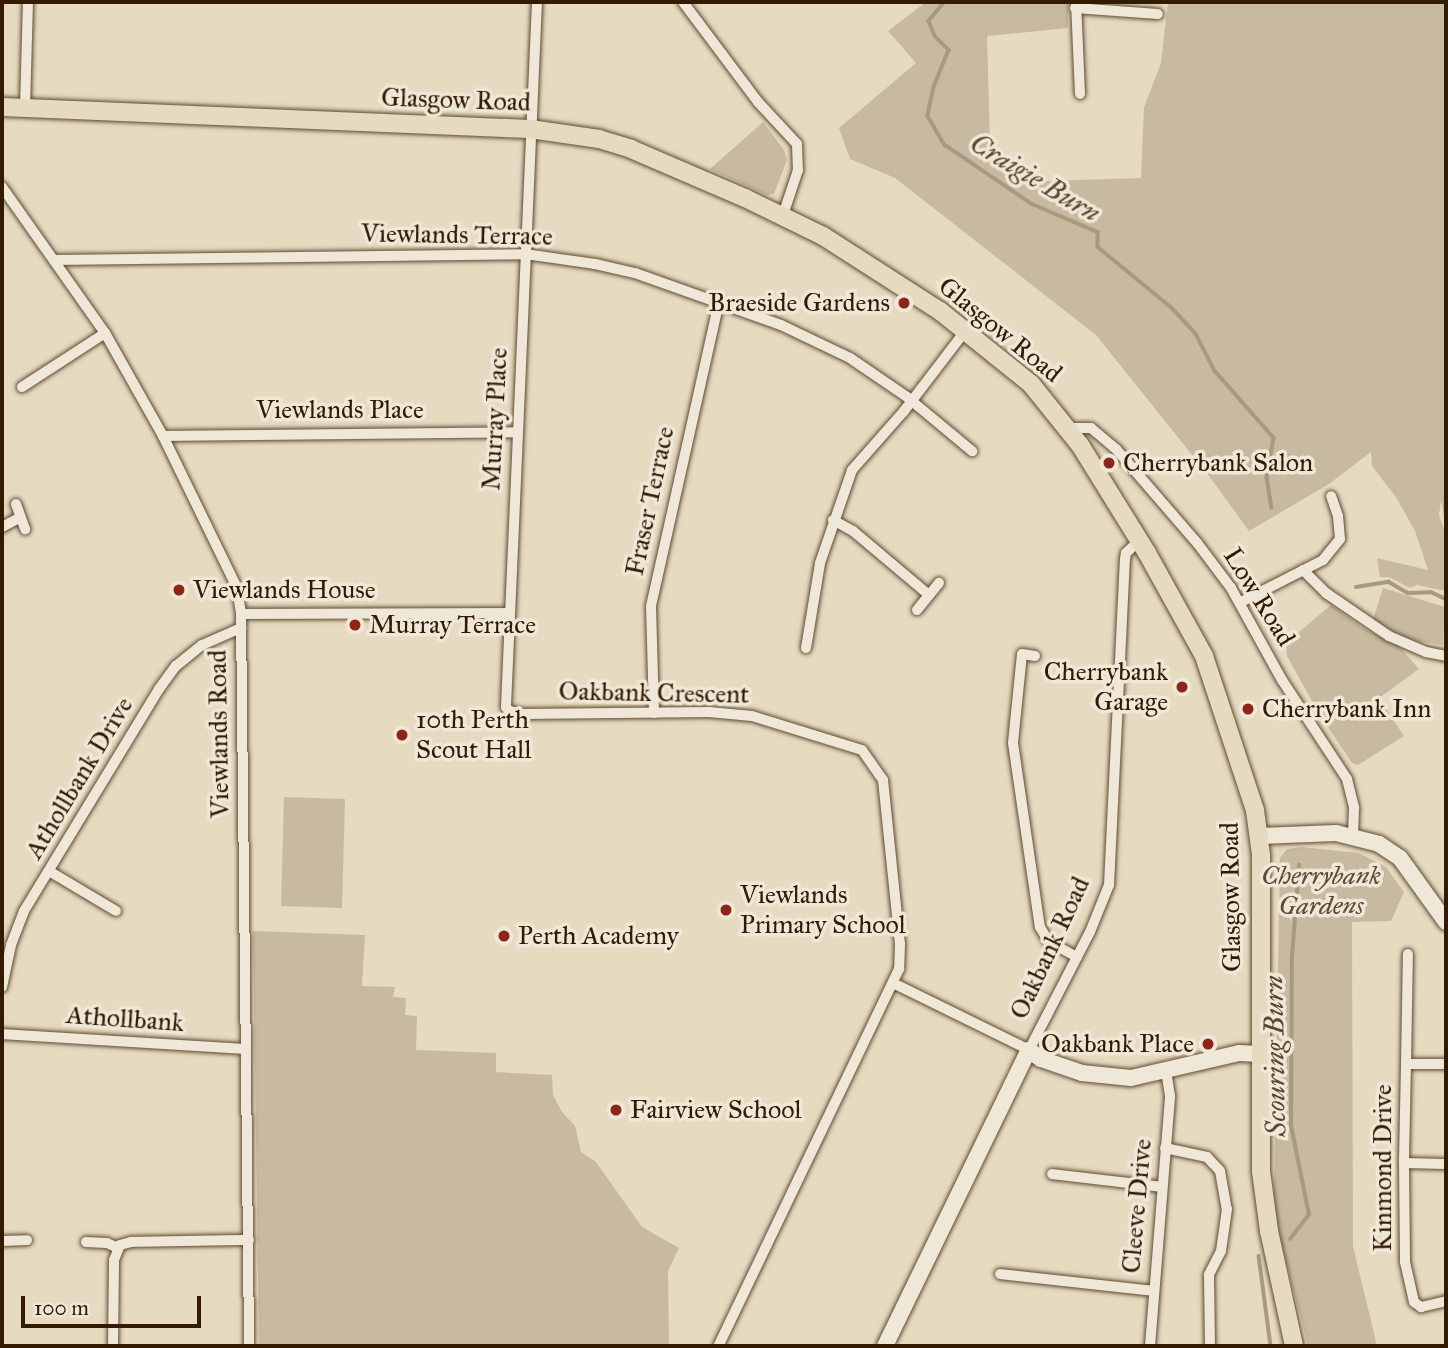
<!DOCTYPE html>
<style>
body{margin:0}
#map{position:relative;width:1448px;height:1348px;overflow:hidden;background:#e6dac1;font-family:"IM FELL Great Primer",serif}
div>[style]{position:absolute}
.green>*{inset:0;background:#c7baa0}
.stream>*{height:3.5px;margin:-1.75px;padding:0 1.75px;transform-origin:1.75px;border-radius:1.75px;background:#a9997f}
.roads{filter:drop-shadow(0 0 2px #5f4b30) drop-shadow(0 0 2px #5f4b30)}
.street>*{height:10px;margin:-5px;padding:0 5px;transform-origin:5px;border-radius:5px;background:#efe7d7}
.secondary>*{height:16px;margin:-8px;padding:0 8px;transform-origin:8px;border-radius:8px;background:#efe7d7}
.primary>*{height:18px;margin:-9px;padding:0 9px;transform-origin:9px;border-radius:9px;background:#e6dac1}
.dots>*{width:19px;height:19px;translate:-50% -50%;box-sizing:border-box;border:4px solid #efe7d7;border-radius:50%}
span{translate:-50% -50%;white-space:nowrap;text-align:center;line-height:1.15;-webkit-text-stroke:7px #efe7d7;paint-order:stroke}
.street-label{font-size:26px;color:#321b00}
.poi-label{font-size:26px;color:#321b00}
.right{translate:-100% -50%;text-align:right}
.left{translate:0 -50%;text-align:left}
.park-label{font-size:26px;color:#5f4b30;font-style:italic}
.water-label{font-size:28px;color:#5c472c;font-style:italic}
.frame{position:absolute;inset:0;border:4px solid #321b00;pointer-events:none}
.scale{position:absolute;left:21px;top:1296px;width:180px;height:32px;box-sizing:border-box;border:4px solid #321b00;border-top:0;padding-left:9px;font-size:21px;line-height:24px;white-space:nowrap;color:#321b00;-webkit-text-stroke:5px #efe7d7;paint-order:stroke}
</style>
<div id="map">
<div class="green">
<div style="clip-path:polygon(926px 2px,1068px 2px,1068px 28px,987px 36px,990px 142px,995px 152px,1017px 168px,1047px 181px,1141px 178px,1144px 107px,1161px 63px,1168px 2px,1446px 2px,1446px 527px,1441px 501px,1439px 515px,1446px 536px,1446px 591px,1417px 585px,1410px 588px,1389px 577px,1380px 577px,1377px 558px,1428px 570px,1415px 531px,1396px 497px,1372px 466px,1371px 452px,1329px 484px,1249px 531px,1209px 476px,1096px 335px,895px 178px,850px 159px,839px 128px,916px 63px,888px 31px)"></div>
<div style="clip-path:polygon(763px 122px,784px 150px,787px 160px,774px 194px,767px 195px,710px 169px)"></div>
<div style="clip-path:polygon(1383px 588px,1445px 607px,1443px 645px,1409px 640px,1373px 620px)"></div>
<div style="clip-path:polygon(1331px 605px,1363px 628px,1399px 646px,1419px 669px,1379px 698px,1404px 736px,1358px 765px,1352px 763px,1318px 712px,1287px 656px,1286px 643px)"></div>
<div style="clip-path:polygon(284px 797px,345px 799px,342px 908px,281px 906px)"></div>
<div style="clip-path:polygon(1301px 847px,1359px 853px,1386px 867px,1404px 892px,1391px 921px,1352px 922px,1353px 1246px,1377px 1346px,1308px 1346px,1279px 1233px,1274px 1192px,1280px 858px,1287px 849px)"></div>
<div style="clip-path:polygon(253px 931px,365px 935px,362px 986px,395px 987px,393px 997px,406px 998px,405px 1015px,417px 1016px,416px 1050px,496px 1053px,496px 1072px,552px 1075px,553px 1095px,562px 1112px,575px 1126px,581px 1152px,596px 1162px,642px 1227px,679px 1248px,668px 1271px,669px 1346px,259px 1346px)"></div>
</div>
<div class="stream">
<div style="left:945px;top:2px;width:25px;rotate:130deg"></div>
<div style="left:929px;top:21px;width:16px;rotate:68deg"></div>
<div style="left:935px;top:36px;width:20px;rotate:45deg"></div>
<div style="left:949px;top:50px;width:40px;rotate:112deg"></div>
<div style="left:934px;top:87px;width:30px;rotate:102deg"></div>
<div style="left:928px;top:116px;width:34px;rotate:60deg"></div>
<div style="left:945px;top:145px;width:105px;rotate:34.1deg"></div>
<div style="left:1032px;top:204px;width:72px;rotate:23deg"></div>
<div style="left:1098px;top:232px;width:15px;rotate:90deg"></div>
<div style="left:1098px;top:247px;width:96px;rotate:39.5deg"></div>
<div style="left:1172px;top:308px;width:35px;rotate:47deg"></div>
<div style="left:1196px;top:334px;width:42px;rotate:62.8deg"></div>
<div style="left:1215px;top:371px;width:89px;rotate:48.6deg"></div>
<div style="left:1274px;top:438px;width:40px;rotate:100deg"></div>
<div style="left:1267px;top:477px;width:31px;rotate:81deg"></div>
<div style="left:1356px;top:587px;width:33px;rotate:-9deg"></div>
<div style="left:1389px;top:582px;width:22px;rotate:30deg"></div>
<div style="left:1408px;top:593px;width:23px;rotate:-2deg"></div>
<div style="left:1431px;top:592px;width:17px;rotate:25deg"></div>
<div style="left:1290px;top:1239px;width:31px;rotate:-52deg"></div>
<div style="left:1309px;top:1215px;width:91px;rotate:-101.4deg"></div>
<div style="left:1291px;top:1126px;width:169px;rotate:-89.7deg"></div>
<div style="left:1292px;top:957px;width:92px;rotate:-85.6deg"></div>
<div style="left:1259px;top:1256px;width:91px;rotate:82.4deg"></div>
</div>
<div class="roads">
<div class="street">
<div style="left:537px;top:2px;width:706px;rotate:92.52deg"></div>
<div style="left:506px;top:707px;width:5px;rotate:53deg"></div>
<div style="left:509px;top:711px;width:14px;rotate:12deg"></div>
<div style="left:523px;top:714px;width:186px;rotate:-0.6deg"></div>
<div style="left:709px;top:712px;width:43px;rotate:5.3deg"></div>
<div style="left:752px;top:716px;width:115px;rotate:17.2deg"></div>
<div style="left:862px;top:750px;width:37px;rotate:55deg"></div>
<div style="left:883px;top:780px;width:165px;rotate:84.1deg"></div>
<div style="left:900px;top:944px;width:25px;rotate:92deg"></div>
<div style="left:899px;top:969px;width:418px;rotate:115.6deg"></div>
<div style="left:683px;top:2px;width:125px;rotate:53.1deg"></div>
<div style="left:758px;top:102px;width:57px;rotate:47.1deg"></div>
<div style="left:797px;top:144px;width:26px;rotate:88deg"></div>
<div style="left:798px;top:170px;width:47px;rotate:108.4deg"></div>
<div style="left:1076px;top:2px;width:92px;rotate:87.5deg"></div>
<div style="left:1075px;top:8px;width:83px;rotate:4.1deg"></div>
<div style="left:25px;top:108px;width:106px;rotate:-88.4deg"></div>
<div style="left:2px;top:187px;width:179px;rotate:54.8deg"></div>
<div style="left:105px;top:333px;width:118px;rotate:60.6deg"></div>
<div style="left:163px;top:436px;width:169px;rotate:64deg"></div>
<div style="left:237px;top:588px;width:26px;rotate:81deg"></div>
<div style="left:241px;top:614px;width:732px;rotate:89.37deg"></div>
<div style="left:54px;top:260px;width:471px;rotate:-0.7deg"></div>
<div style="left:525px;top:254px;width:71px;rotate:8.1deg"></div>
<div style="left:595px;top:264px;width:41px;rotate:12.7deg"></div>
<div style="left:635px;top:273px;width:155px;rotate:19.6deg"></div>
<div style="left:781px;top:325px;width:76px;rotate:25.6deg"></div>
<div style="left:850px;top:358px;width:69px;rotate:34.4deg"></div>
<div style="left:907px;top:397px;width:85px;rotate:39.7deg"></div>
<div style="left:22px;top:387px;width:99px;rotate:-33deg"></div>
<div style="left:1069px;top:428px;width:22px"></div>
<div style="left:1091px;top:428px;width:33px;rotate:40deg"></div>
<div style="left:1116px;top:449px;width:125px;rotate:49.2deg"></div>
<div style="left:1198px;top:544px;width:55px;rotate:53.1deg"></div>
<div style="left:1231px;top:588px;width:105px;rotate:61deg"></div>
<div style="left:1282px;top:680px;width:118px;rotate:56.7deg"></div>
<div style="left:1347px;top:779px;width:30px;rotate:76deg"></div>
<div style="left:1354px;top:808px;width:27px;rotate:92deg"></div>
<div style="left:163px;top:436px;width:354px;rotate:-0.6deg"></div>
<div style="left:16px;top:504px;width:27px;rotate:70deg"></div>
<div style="left:833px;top:520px;width:23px;rotate:29deg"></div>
<div style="left:853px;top:531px;width:99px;rotate:40.1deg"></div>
<div style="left:2px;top:527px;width:19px;rotate:-28deg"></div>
<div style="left:1303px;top:570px;width:33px;rotate:45deg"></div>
<div style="left:1326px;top:593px;width:76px;rotate:34.3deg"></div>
<div style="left:1389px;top:636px;width:40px;rotate:23.4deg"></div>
<div style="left:1426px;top:652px;width:20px;rotate:11deg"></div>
<div style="left:1241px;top:602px;width:92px;rotate:-27.1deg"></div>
<div style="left:1323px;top:560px;width:27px;rotate:-51deg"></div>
<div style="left:1340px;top:539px;width:23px;rotate:-95deg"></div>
<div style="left:1338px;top:516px;width:21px;rotate:-109deg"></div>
<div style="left:917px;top:610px;width:35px;rotate:-51deg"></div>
<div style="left:241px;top:614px;width:268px;rotate:-0.2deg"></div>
<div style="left:806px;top:648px;width:86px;rotate:-80.6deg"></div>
<div style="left:820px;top:563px;width:98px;rotate:-71deg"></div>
<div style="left:852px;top:470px;width:79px;rotate:-48.6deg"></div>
<div style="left:904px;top:411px;width:102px;rotate:-52.6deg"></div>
<div style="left:1035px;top:656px;width:13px;rotate:-171deg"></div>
<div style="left:1022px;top:654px;width:89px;rotate:95.8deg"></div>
<div style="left:1013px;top:743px;width:186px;rotate:81.7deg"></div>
<div style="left:1040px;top:927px;width:16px;rotate:60deg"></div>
<div style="left:1048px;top:941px;width:33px;rotate:29deg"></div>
<div style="left:654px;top:713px;width:107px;rotate:-91.6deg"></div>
<div style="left:651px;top:606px;width:311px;rotate:-77.4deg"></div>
<div style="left:49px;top:871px;width:78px;rotate:30.8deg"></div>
<div style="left:893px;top:983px;width:152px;rotate:26.2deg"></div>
<div style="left:1029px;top:1050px;width:133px;rotate:-62.7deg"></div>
<div style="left:1090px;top:932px;width:51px;rotate:-68deg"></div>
<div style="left:1109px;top:885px;width:326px;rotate:-87.2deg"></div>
<div style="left:1125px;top:559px;width:6px;rotate:-81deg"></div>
<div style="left:1126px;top:553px;width:18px;rotate:-43deg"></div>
<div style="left:2px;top:987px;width:43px;rotate:-77.9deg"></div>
<div style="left:11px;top:945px;width:36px;rotate:-69deg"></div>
<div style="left:24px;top:911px;width:260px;rotate:-58.7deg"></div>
<div style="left:159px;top:689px;width:29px;rotate:-54deg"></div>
<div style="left:176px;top:666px;width:33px;rotate:-39deg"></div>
<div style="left:202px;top:645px;width:43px;rotate:-23.6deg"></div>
<div style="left:2px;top:1034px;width:243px;rotate:3.5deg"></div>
<div style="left:1406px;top:1064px;width:110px;rotate:-89deg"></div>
<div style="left:1446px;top:1064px;width:40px;rotate:180deg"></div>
<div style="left:1406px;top:1064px;width:99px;rotate:91.2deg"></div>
<div style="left:1404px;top:1163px;width:99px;rotate:89.4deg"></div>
<div style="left:1405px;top:1262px;width:41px;rotate:77.3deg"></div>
<div style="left:1414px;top:1302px;width:9px;rotate:36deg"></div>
<div style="left:1421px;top:1307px;width:26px;rotate:-13deg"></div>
<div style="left:1165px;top:1148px;width:43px;rotate:12.1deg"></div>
<div style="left:1207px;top:1157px;width:19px;rotate:47deg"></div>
<div style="left:1220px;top:1171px;width:39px;rotate:80deg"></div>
<div style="left:1227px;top:1209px;width:42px;rotate:98.1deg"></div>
<div style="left:1221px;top:1251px;width:27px;rotate:117deg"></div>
<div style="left:1209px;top:1275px;width:71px;rotate:89.2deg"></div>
<div style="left:1404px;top:1163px;width:42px;rotate:1.4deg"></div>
<div style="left:1052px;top:1174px;width:111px;rotate:6.7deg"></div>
<div style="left:2px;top:1241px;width:25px;rotate:-2deg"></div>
<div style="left:86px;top:1242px;width:21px;rotate:3deg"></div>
<div style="left:107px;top:1243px;width:12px;rotate:24deg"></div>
<div style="left:1000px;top:1274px;width:155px;rotate:6.3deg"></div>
<div style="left:113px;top:1346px;width:86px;rotate:-89.3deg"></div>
<div style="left:114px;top:1260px;width:16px;rotate:-68deg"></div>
<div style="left:120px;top:1245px;width:11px;rotate:-15deg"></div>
<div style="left:131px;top:1242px;width:118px;rotate:-1deg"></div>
<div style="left:1150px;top:1346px;width:251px;rotate:-85.4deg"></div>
<div style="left:1170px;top:1096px;width:25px;rotate:-99deg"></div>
</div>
<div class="secondary">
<div style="left:1260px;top:836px;width:76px;rotate:-2.3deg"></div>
<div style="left:1336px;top:833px;width:44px;rotate:14.3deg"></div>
<div style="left:1379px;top:844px;width:25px;rotate:34deg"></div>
<div style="left:1400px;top:858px;width:79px;rotate:54.3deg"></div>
<div style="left:885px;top:1346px;width:329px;rotate:-64.1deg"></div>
<div style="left:1029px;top:1050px;width:15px;rotate:37deg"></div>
<div style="left:1041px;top:1059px;width:43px;rotate:18.9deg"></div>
<div style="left:1082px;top:1073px;width:49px;rotate:5.8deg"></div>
<div style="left:1131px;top:1078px;width:111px;rotate:-13deg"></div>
<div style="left:1239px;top:1053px;width:21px;rotate:3deg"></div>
</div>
<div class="primary">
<div style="left:2px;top:107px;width:528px;rotate:2.39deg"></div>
<div style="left:530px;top:129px;width:70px;rotate:8.2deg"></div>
<div style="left:599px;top:139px;width:34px;rotate:17deg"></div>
<div style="left:631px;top:149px;width:124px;rotate:23.3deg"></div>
<div style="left:745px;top:198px;width:87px;rotate:26deg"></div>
<div style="left:823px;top:236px;width:139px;rotate:32.7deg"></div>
<div style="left:940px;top:311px;width:117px;rotate:38.7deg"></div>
<div style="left:1031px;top:384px;width:78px;rotate:51.2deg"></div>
<div style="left:1080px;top:445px;width:127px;rotate:58.2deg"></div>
<div style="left:1147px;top:553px;width:118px;rotate:61deg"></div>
<div style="left:1204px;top:656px;width:162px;rotate:71.7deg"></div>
<div style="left:1255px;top:810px;width:45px;rotate:82.4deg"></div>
<div style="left:1261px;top:855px;width:316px;rotate:90deg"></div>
<div style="left:1261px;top:1171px;width:61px;rotate:82.4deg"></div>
<div style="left:1269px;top:1231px;width:118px;rotate:77.7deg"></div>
</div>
</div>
<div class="dots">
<div style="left:904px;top:303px;background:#8f2418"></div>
<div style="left:1109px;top:463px;background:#8f2418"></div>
<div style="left:179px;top:590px;background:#8f2418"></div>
<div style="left:355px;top:625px;background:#8f2418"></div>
<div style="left:1182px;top:687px;background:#8f2418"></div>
<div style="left:1248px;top:709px;background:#8f2418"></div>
<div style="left:402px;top:735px;background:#8f2418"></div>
<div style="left:726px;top:910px;background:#8f2418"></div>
<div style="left:504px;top:936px;background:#8f2418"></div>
<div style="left:1208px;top:1044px;background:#8f2418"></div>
<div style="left:616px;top:1110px;background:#8f2418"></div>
</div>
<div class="street-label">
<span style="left:456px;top:100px;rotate:2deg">Glasgow Road</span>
<span style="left:457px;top:235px;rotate:1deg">Viewlands Terrace</span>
<span style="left:1000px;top:330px;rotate:39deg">Glasgow Road</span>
<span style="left:340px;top:410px">Viewlands Place</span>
<span style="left:495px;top:419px;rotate:-87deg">Murray Place</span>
<span style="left:650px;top:501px;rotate:-78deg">Fraser Terrace</span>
<span style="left:1259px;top:597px;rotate:58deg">Low Road</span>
<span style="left:654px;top:693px;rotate:1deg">Oakbank Crescent</span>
<span style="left:219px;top:734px;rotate:-91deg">Viewlands Road</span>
<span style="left:79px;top:778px;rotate:-59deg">Athollbank Drive</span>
<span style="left:1231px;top:897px;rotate:-91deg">Glasgow Road</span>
<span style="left:1050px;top:948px;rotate:-65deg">Oakbank Road</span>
<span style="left:125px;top:1019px;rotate:4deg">Athollbank</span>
<span style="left:1383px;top:1168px;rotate:-90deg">Kinmond Drive</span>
<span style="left:1137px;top:1206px;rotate:-85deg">Cleeve Drive</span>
</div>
<div class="poi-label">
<span class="right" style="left:890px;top:303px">Braeside Gardens</span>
<span class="left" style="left:1123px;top:463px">Cherrybank Salon</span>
<span class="left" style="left:193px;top:590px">Viewlands House</span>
<span class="left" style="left:369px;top:625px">Murray Terrace</span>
<span class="right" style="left:1168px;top:687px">Cherrybank<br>Garage</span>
<span class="left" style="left:1262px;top:709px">Cherrybank Inn</span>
<span class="left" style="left:416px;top:735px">10th Perth<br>Scout Hall</span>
<span class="left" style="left:740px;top:910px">Viewlands<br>Primary School</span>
<span class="left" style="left:518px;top:936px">Perth Academy</span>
<span class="right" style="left:1194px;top:1044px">Oakbank Place</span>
<span class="left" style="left:630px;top:1110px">Fairview School</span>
</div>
<div class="park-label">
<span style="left:1321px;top:891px">Cherrybank<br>Gardens</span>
</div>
<div class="water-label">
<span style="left:1035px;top:178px;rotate:31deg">Craigie Burn</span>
<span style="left:1275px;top:1056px;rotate:-91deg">Scouring Burn</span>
</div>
<div class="frame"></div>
<div class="scale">100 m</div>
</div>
